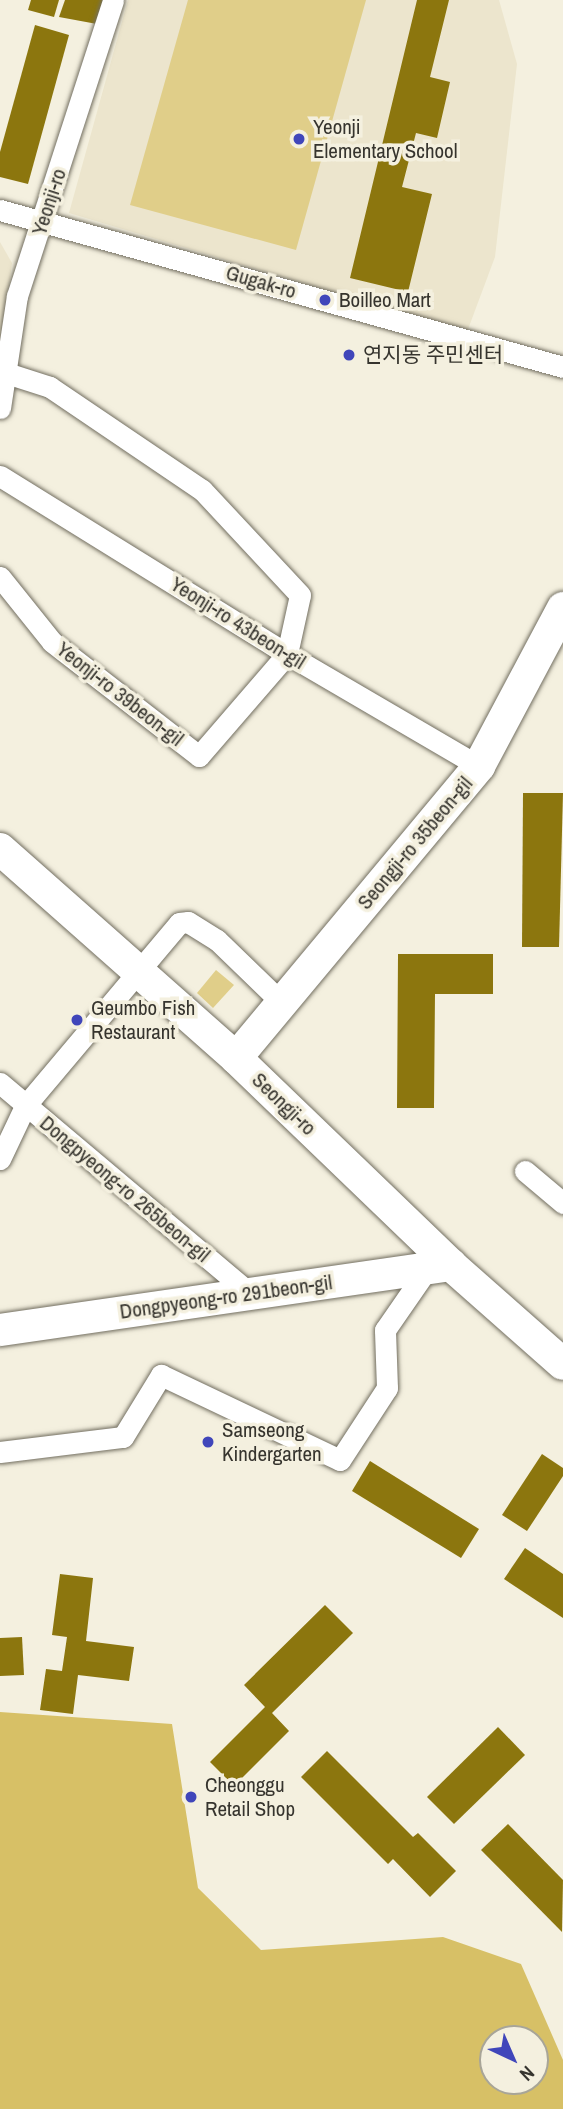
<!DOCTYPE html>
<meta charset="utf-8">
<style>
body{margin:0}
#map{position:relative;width:563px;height:2109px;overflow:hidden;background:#f4f0df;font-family:"Archivo Narrow","Noto Sans KR",sans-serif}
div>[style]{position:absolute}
.built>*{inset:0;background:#ece5cd}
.green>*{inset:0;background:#e0ce89}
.forest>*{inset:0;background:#d7c066}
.building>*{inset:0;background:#8c760e}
.roads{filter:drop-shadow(0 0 2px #726e60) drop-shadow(0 0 2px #726e60)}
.street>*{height:21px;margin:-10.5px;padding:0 10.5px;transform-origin:10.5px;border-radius:10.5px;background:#fff}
.secondary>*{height:32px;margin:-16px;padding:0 16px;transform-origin:16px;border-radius:16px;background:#fff}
.dots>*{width:19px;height:19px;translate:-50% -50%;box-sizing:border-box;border:4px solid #f4f0df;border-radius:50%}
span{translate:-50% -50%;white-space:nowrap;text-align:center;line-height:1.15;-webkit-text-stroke:7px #f4f0df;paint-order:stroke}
.poi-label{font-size:21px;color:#36342e}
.left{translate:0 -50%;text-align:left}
.street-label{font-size:21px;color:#36342e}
.north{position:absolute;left:479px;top:2025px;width:70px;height:70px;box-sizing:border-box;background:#f4f0df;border:2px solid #a8a598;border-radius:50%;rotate:136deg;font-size:19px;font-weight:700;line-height:28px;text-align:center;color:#36342e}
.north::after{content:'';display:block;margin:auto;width:24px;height:32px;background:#4046ba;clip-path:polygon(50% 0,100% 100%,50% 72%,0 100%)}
</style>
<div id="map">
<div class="built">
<div style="clip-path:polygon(128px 0,499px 0,517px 64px,495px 257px,467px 332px,69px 213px)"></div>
<div style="clip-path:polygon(0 242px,12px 263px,0 353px)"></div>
</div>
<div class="green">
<div style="clip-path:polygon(188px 0,366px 0,296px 250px,130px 205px)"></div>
<div style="clip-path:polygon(216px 970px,234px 985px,213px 1008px,197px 993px)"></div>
</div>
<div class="forest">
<div style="clip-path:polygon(evenodd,0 1712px,172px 1724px,198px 1888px,261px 1950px,443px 1937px,521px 1964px,563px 2060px,563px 2109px,0 2109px,0 1712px,493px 2039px,535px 2039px,535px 2081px,493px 2081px,493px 2039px)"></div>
</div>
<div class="building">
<div style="clip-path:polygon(31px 0,59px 0,54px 17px,28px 10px)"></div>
<div style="clip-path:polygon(65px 0,104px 0,97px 24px,59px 17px)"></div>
<div style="clip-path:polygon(417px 0,449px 0,430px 77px,450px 82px,437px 138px,416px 133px,402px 187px,432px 194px,408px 292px,350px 278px)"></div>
<div style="clip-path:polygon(35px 25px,69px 35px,28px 184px,0 177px,0 152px)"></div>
<div style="clip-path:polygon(523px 793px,563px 793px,559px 947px,522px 947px)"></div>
<div style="clip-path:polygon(398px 954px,493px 954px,493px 994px,435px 994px,434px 1108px,397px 1108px)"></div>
<div style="clip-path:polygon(542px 1454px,563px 1468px,563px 1476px,527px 1531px,502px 1515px)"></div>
<div style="clip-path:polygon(370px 1461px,479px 1529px,461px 1558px,352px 1491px)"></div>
<div style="clip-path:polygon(525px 1548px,563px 1574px,563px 1618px,504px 1579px)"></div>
<div style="clip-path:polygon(60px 1574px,93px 1578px,86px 1641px,134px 1647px,129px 1681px,78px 1675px,73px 1714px,40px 1710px,46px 1669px,62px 1671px,67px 1637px,52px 1635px)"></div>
<div style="clip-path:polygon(325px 1605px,353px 1633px,272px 1713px,289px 1731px,234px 1786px,210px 1762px,265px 1707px,244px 1685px)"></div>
<div style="clip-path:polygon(22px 1637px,24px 1675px,0 1676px,0 1638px)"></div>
<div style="clip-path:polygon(498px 1727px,525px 1755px,454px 1824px,427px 1797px)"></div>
<div style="clip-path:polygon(327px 1751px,413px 1837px,418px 1833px,456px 1871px,430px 1897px,393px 1859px,388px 1864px,301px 1777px)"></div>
<div style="clip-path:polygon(508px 1824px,563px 1880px,562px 1932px,481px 1850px)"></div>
</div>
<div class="roads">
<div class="street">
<div style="left:0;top:210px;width:584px;rotate:15.58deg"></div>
<div style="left:0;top:408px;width:113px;rotate:-81.4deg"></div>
<div style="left:17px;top:296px;width:311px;rotate:-72deg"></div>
<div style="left:0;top:476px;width:338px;rotate:31.8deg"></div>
<div style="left:287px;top:654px;width:222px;rotate:30.3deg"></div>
<div style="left:0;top:577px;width:83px;rotate:51.3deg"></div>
<div style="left:52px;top:642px;width:186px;rotate:37.8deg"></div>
<div style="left:199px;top:756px;width:135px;rotate:-49.2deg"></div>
<div style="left:287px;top:654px;width:60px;rotate:-77.6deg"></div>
<div style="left:300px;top:595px;width:144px;rotate:-133deg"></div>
<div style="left:202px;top:490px;width:184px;rotate:-145.9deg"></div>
<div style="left:50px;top:387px;width:49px;rotate:-162.3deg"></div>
<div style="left:0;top:1083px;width:328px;rotate:40.1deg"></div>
<div style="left:0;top:1159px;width:59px;rotate:-64.7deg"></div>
<div style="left:25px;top:1106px;width:239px;rotate:-49.9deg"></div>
<div style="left:179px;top:923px;width:9px;rotate:-6deg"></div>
<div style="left:188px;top:922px;width:34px;rotate:32deg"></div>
<div style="left:217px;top:940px;width:91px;rotate:44.1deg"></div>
<div style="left:525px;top:1171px;width:50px;rotate:40.1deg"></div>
<div style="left:0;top:1452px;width:124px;rotate:-7deg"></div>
<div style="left:123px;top:1437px;width:73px;rotate:-58.5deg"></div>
<div style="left:161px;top:1375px;width:198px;rotate:25.4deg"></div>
<div style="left:340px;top:1460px;width:86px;rotate:-56.9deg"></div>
<div style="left:387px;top:1388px;width:58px;rotate:-92deg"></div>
<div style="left:385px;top:1330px;width:75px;rotate:-55.3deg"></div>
</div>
<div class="secondary">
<div style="left:0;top:849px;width:315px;rotate:41.5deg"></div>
<div style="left:236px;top:1058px;width:298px;rotate:43.9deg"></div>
<div style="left:451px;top:1265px;width:149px;rotate:41.5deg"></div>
<div style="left:236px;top:1058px;width:380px;rotate:-50.2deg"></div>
<div style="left:479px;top:766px;width:179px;rotate:-62deg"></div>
<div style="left:0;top:1330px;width:456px;rotate:-8.2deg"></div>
</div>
</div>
<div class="dots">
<div style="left:299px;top:139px;background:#4046ba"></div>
<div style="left:325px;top:300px;background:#4046ba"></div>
<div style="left:349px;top:355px;background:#4046ba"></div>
<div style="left:77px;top:1020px;background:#4046ba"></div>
<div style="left:208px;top:1442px;background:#4046ba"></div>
<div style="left:191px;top:1797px;background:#4046ba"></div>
</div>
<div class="poi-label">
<span class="left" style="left:313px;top:139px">Yeonji<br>Elementary School</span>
<span class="left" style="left:339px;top:300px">Boilleo Mart</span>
<span class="left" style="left:363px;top:355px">연지동 주민센터</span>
<span class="left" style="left:91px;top:1020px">Geumbo Fish<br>Restaurant</span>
<span class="left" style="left:222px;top:1442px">Samseong<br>Kindergarten</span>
<span class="left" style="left:205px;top:1797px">Cheonggu<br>Retail Shop</span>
</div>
<div class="street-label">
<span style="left:49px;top:202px;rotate:-72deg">Yeonji-ro</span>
<span style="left:261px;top:282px;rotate:16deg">Gugak-ro</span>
<span style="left:238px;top:623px;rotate:32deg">Yeonji-ro 43beon-gil</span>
<span style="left:120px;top:694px;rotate:38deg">Yeonji-ro 39beon-gil</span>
<span style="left:415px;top:843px;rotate:-50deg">Seongji-ro 35beon-gil</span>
<span style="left:284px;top:1104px;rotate:44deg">Seongji-ro</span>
<span style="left:125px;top:1189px;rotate:40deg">Dongpyeong-ro 265beon-gil</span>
<span style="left:226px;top:1297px;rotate:-8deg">Dongpyeong-ro 291beon-gil</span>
</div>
<div class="north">N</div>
</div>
